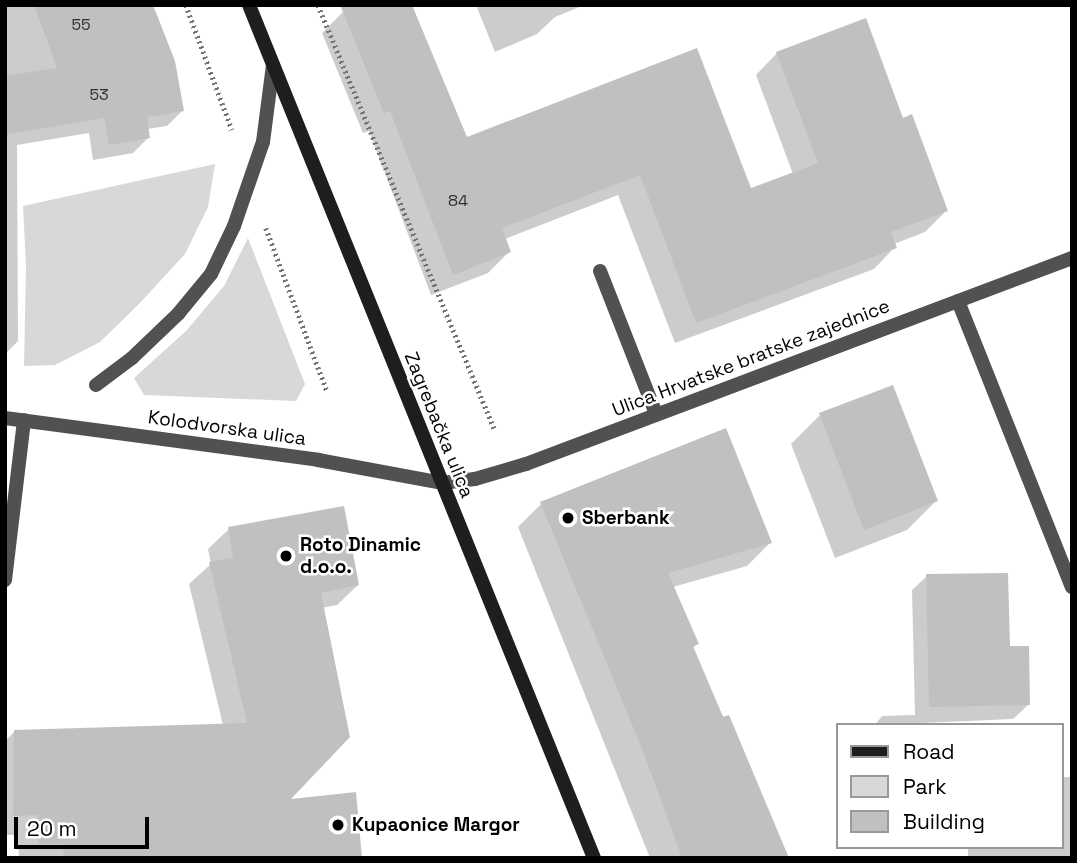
<!DOCTYPE html>
<meta charset="utf-8">
<style>
body{margin:0}
#map{position:relative;width:1077px;height:863px;overflow:hidden;background:#fff;font-family:"Space Grotesk",sans-serif}
div>[style]{position:absolute}
.green>*{inset:0;background:#d8d8d8}
.shadow>*{inset:0;background:#0003}
.building>*{inset:0;background:#c0c0c0}
.path>*{height:4.5px;margin-top:-2.25px;transform-origin:0;background:repeating-linear-gradient(90deg,#737373 0 2px,transparent 0 5.5px)}
.service>*{height:14px;margin:-7px;padding:0 7px;transform-origin:7px;border-radius:7px;background:#515151}
.minor>*{height:14px;margin:-7px;padding:0 7px;transform-origin:7px;border-radius:7px;background:#515151}
.tertiary>*{height:14px;margin:-7px;padding:0 7px;transform-origin:7px;border-radius:7px;background:#515151}
.secondary>*{height:14px;margin:-7px;padding:0 7px;transform-origin:7px;border-radius:7px;background:#1e1e1e}
.dots>*{width:19px;height:19px;translate:-50% -50%;box-sizing:border-box;border:4px solid #fff;border-radius:50%}
span{translate:-50% -50%;white-space:nowrap;text-align:center;line-height:1.15;-webkit-text-stroke:5px #fff;paint-order:stroke}
.number-label{font-size:16px;color:#303030}
.number-label span{-webkit-text-stroke-width:0}
.street-label{font-size:19px;color:#000}
.poi-label{font-size:19px;color:#000;font-weight:700}
.left{translate:0 -50%;text-align:left}
.frame{position:absolute;inset:0;border:7px solid #000;pointer-events:none}
.legend{position:absolute;left:836px;top:723px;width:228px;height:126px;box-sizing:border-box;background:#fff;border:2px solid #999;margin:0;padding:9px 12px;list-style:none;font-size:21px;color:#000}
.legend li{display:flex;align-items:center;gap:14px;height:35px}
.legend b{width:35px;border:2px solid #999}
.scale{position:absolute;left:14px;top:817px;width:135px;height:32px;box-sizing:border-box;border:4px solid #000;border-top:0;padding-left:9px;font-size:21px;line-height:24px;white-space:nowrap;color:#000;-webkit-text-stroke:5px #fff;paint-order:stroke}
</style>
<div id="map">
<div class="green">
<div style="clip-path:polygon(215px 164px,208px 207px,185px 254px,139px 304px,100px 342px,55px 365px,24px 366px,26px 266px,23px 206px)"></div>
<div style="clip-path:polygon(248px 238px,305px 384px,296px 401px,144px 395px,134px 378px,187px 330px,224px 286px)"></div>
</div>
<div class="shadow">
<div style="clip-path:polygon(5px 5px,151px 5px,182px 111px,167px 126px,147px 129px,149px 137px,133px 153px,93px 160px,89px 133px,17px 145px,18px 341px,5px 354px)"></div>
<div style="clip-path:polygon(476px 5px,584px 5px,555px 17px,537px 34px,495px 52px)"></div>
<div style="clip-path:polygon(343px 12px,466px 139px,750px 190px,793px 174px,756px 75px,777px 53px,902px 120px,946px 211px,925px 232px,894px 244px,895px 247px,874px 269px,675px 343px,618px 195px,505px 239px,509px 252px,488px 273px,431px 295px,369px 131px,363px 133px,322px 33px)"></div>
<div style="clip-path:polygon(820px 415px,936px 501px,907px 530px,835px 558px,791px 444px)"></div>
<div style="clip-path:polygon(725px 430px,770px 543px,747px 566px,673px 587px,697px 644px,692px 649px,788px 858px,650px 858px,518px 527px,541px 504px)"></div>
<div style="clip-path:polygon(229px 529px,358px 585px,337px 605px,322px 608px,286px 801px,361px 858px,19px 858px,18px 835px,5px 835px,5px 741px,15px 731px,223px 725px,189px 584px,211px 564px,208px 549px)"></div>
<div style="clip-path:polygon(927px 576px,1008px 648px,1028px 705px,1013px 719px,875px 725px,882px 716px,915px 715px,912px 590px)"></div>
<div style="clip-path:polygon(1061px 777px,1072px 777px,1072px 858px,968px 858px,968px 847px,1061px 847px)"></div>
</div>
<div class="building">
<div style="clip-path:polygon(34px 5px,153px 5px,175px 61px,184px 111px,147px 117px,150px 138px,109px 145px,104px 118px,5px 135px,5px 76px,57px 68px)"></div>
<div style="clip-path:polygon(340px 5px,412px 5px,467px 137px,697px 48px,751px 188px,818px 163px,776px 52px,866px 18px,903px 118px,912px 114px,948px 211px,891px 232px,897px 248px,696px 323px,640px 175px,502px 228px,511px 252px,453px 275px,390px 111px,384px 113px)"></div>
<div style="clip-path:polygon(893px 385px,938px 501px,864px 530px,819px 413px)"></div>
<div style="clip-path:polygon(726px 428px,772px 543px,668px 573px,699px 644px,693px 646px,723px 717px,729px 715px,789px 858px,682px 858px,643px 751px,540px 502px)"></div>
<div style="clip-path:polygon(344px 506px,359px 585px,321px 593px,350px 737px,291px 799px,356px 792px,362px 858px,64px 858px,63px 844px,39px 844px,38px 815px,13px 816px,14px 730px,247px 723px,209px 562px,233px 558px,228px 527px)"></div>
<div style="clip-path:polygon(1008px 573px,1010px 646px,1029px 646px,1030px 705px,929px 707px,926px 574px)"></div>
</div>
<div class="path">
<div style="left:186px;top:5px;width:133px;rotate:69.8deg"></div>
<div style="left:318px;top:5px;width:461px;rotate:67.4deg"></div>
<div style="left:266px;top:228px;width:174px;rotate:69.5deg"></div>
</div>
<div class="service">
<div style="left:600px;top:271px;width:154px;rotate:68.6deg"></div>
<div style="left:96px;top:385px;width:45px;rotate:-36.9deg"></div>
<div style="left:132px;top:358px;width:64px;rotate:-43.7deg"></div>
<div style="left:178px;top:314px;width:52px;rotate:-50.5deg"></div>
<div style="left:211px;top:274px;width:53px;rotate:-64.4deg"></div>
<div style="left:234px;top:226px;width:89px;rotate:-71deg"></div>
<div style="left:263px;top:142px;width:78px;rotate:-82.6deg"></div>
</div>
<div class="minor">
<div style="left:958px;top:301px;width:308px;rotate:68.3deg"></div>
<div style="left:5px;top:580px;width:161px;rotate:-83.2deg"></div>
</div>
<div class="tertiary">
<div style="left:5px;top:418px;width:316px;rotate:7.6deg"></div>
<div style="left:318px;top:460px;width:126px;rotate:10.5deg"></div>
<div style="left:442px;top:483px;width:33px;rotate:-7deg"></div>
<div style="left:475px;top:479px;width:53px;rotate:-16.4deg"></div>
<div style="left:526px;top:464px;width:584px;rotate:-20.67deg"></div>
</div>
<div class="secondary">
<div style="left:249px;top:5px;width:920px;rotate:67.98deg"></div>
</div>
<div class="dots">
<div style="left:568px;top:518px;background:#000"></div>
<div style="left:286px;top:556px;background:#000"></div>
<div style="left:338px;top:825px;background:#000"></div>
</div>
<div class="number-label">
<span style="left:81px;top:25px">55</span>
<span style="left:99px;top:95px">53</span>
<span style="left:458px;top:201px">84</span>
</div>
<div class="street-label">
<span style="left:751px;top:358px;rotate:-21deg">Ulica Hrvatske bratske zajednice</span>
<span style="left:439px;top:425px;rotate:68deg">Zagrebačka ulica</span>
<span style="left:227px;top:428px;rotate:8deg">Kolodvorska ulica</span>
</div>
<div class="poi-label">
<span class="left" style="left:582px;top:518px">Sberbank</span>
<span class="left" style="left:300px;top:556px">Roto Dinamic<br>d.o.o.</span>
<span class="left" style="left:352px;top:825px">Kupaonice Margor</span>
</div>
<div class="frame"></div>
<ul class="legend">
<li><b style="height:9px;background:#1e1e1e"></b>Road</li>
<li><b style="height:19px;background:#d8d8d8"></b>Park</li>
<li><b style="height:19px;background:#c0c0c0"></b>Building</li>
</ul>
<div class="scale">20 m</div>
</div>
